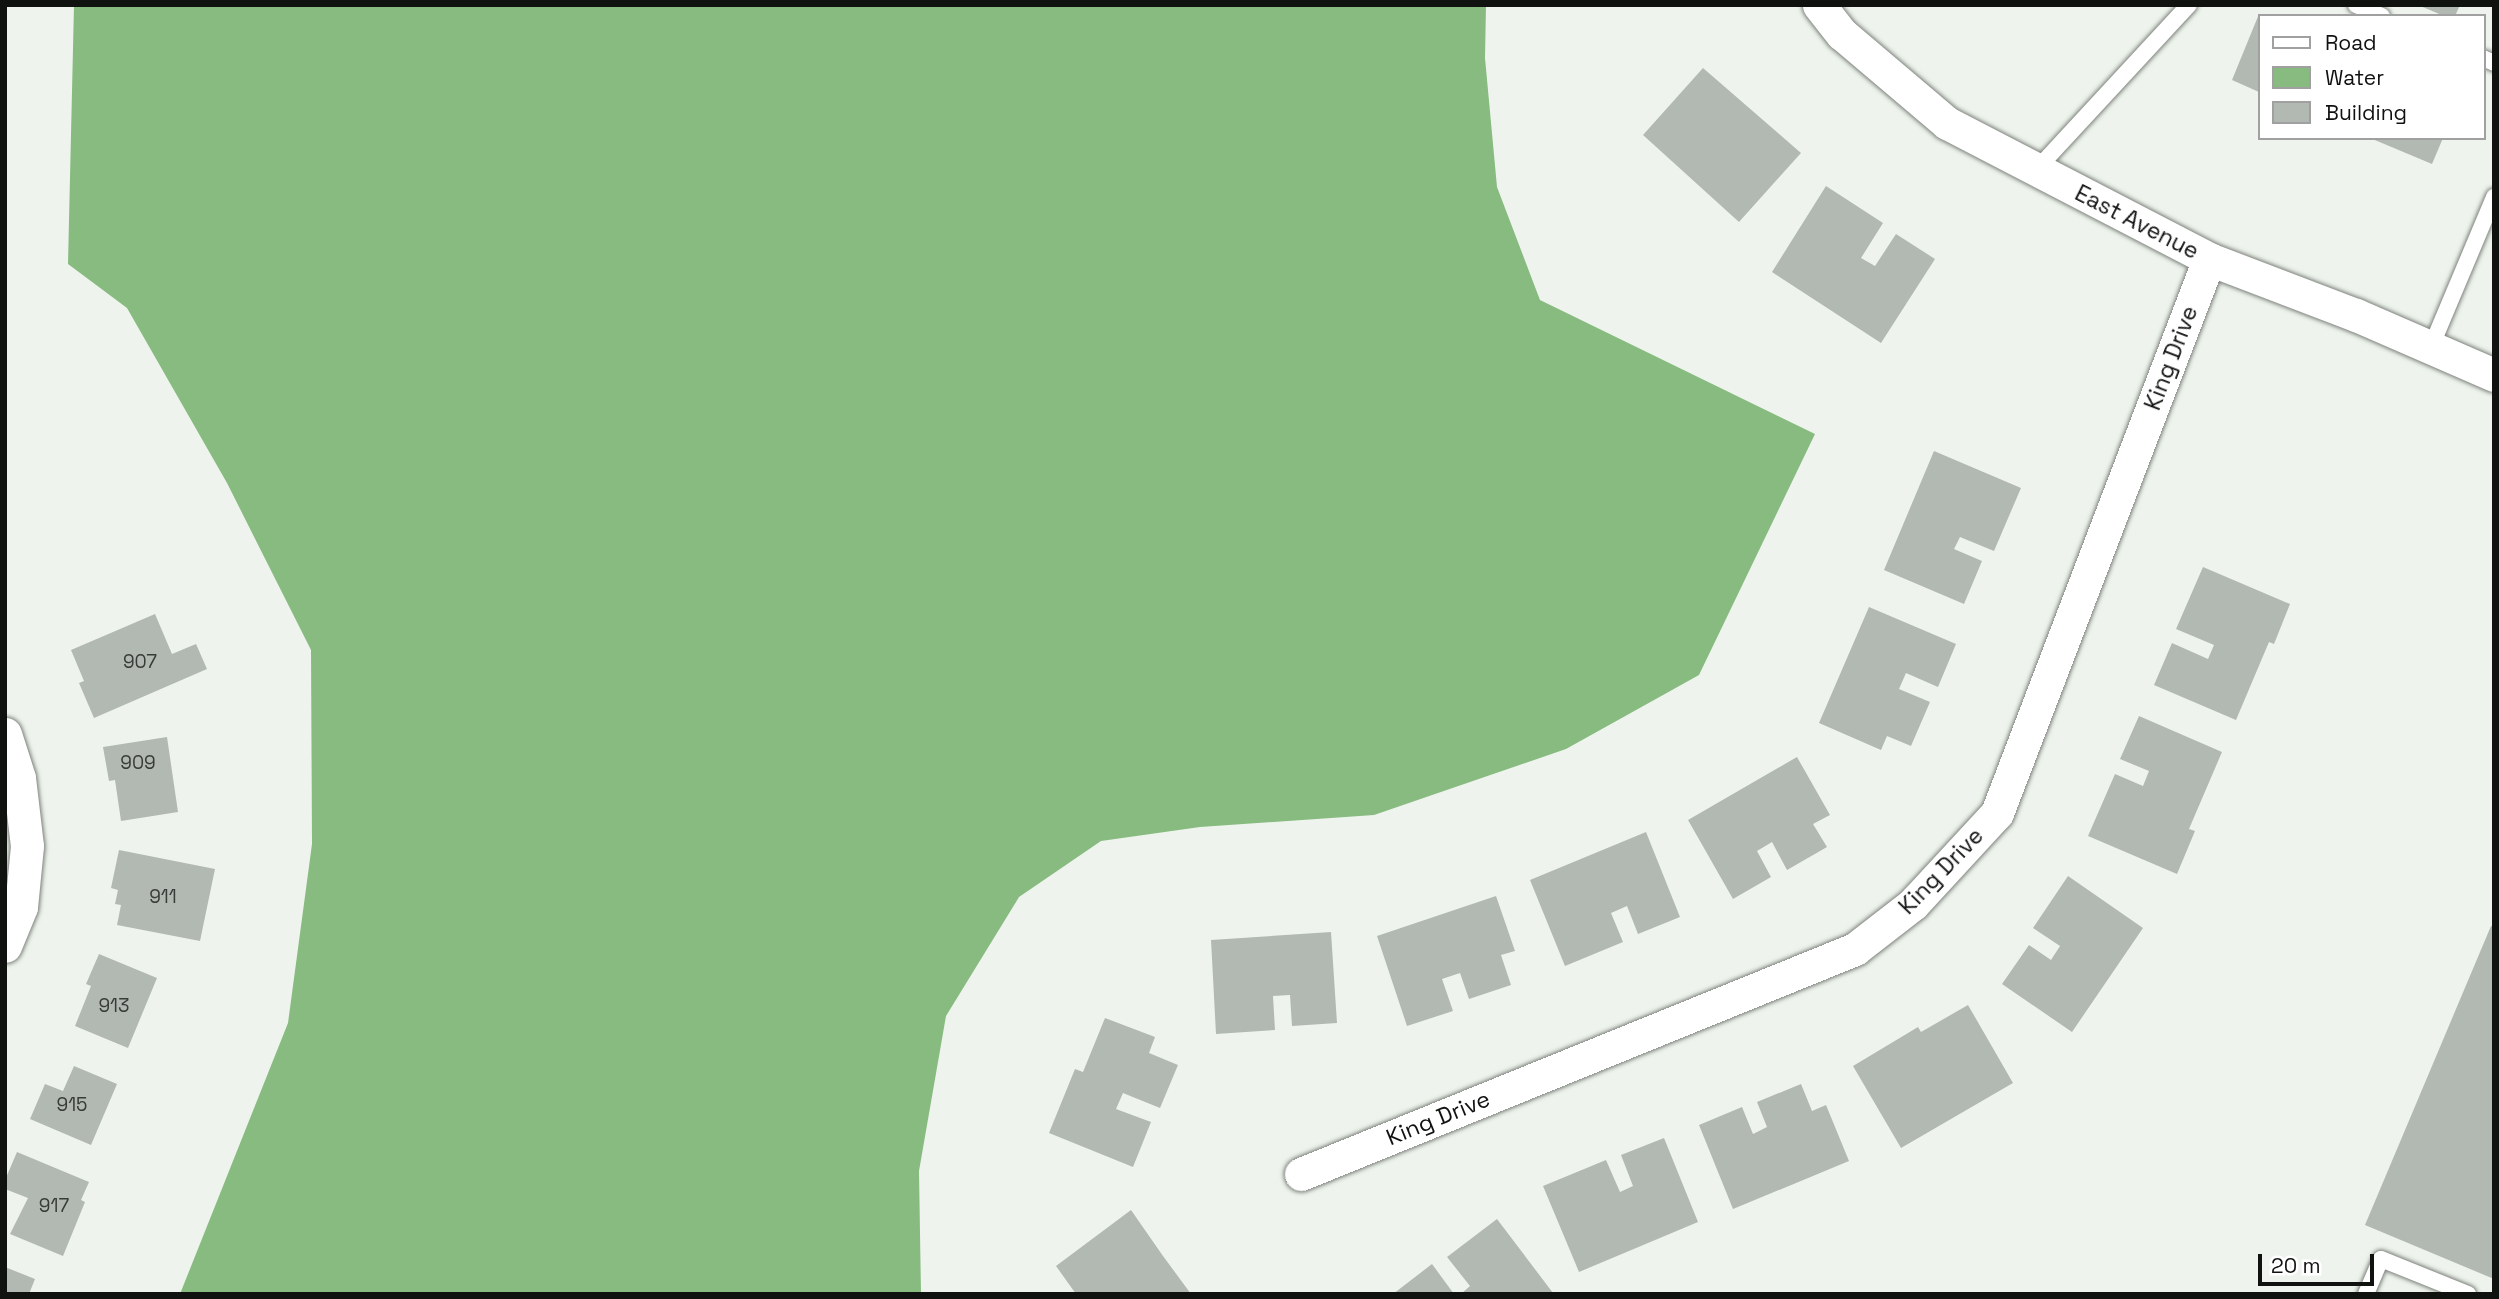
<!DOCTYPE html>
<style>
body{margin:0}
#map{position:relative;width:2499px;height:1299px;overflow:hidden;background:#eef4ed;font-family:"Space Grotesk",sans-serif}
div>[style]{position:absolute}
.water>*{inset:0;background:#87bb7f}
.building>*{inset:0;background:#b2b8b2}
.roads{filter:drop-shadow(0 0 2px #7d827c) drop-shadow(0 0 2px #7d827c)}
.service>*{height:16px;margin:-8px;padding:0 8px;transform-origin:8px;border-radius:8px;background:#fff}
.minor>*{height:33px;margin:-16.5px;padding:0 16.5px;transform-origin:16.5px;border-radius:16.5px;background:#fff}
span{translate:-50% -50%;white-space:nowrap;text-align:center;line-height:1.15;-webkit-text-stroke:7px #fff;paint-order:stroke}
.number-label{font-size:19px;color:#383c38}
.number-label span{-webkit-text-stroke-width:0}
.street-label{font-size:23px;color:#101210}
.frame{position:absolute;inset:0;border:7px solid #101210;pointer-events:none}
.legend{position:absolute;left:2258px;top:14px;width:228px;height:126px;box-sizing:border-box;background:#fff;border:2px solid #9fa09f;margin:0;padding:9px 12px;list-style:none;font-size:21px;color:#101210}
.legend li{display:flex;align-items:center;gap:14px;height:35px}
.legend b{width:35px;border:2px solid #9fa09f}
.scale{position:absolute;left:2258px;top:1254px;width:116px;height:32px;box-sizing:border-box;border:4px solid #101210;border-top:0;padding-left:9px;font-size:21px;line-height:24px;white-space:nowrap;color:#101210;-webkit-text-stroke:5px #fff;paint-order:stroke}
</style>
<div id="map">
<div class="water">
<div style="clip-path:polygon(74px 5px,1486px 5px,1485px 58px,1497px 187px,1540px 300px,1815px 434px,1699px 675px,1566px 749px,1374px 815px,1200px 827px,1101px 841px,1019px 897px,946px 1016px,919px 1171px,921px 1294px,180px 1294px,288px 1023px,312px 844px,311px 650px,227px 483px,127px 308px,68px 264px)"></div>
</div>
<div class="building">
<div style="clip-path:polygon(2418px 5px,2460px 5px,2455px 16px,2444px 16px)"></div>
<div style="clip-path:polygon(2259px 14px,2259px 92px,2232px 80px)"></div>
<div style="clip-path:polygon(1703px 68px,1801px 153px,1739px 222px,1643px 135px)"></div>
<div style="clip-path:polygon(2370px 138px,2443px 138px,2432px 164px)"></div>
<div style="clip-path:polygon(1826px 186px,1883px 223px,1861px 258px,1875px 266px,1896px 234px,1935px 259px,1881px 343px,1772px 272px)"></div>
<div style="clip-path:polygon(1934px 451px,2021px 488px,1994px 551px,1960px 537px,1954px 549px,1982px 561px,1964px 604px,1884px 570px)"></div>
<div style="clip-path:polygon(2203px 567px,2290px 604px,2274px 644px,2269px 642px,2236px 720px,2154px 685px,2172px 643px,2208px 659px,2214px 645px,2176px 629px)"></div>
<div style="clip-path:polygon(1869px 607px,1956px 644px,1938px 687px,1906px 673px,1899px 689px,1930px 702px,1911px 746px,1887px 736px,1881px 750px,1819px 723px)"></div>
<div style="clip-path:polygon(155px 614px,172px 654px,196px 644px,207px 669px,94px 718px,79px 683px,84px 681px,71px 650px)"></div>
<div style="clip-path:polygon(2139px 716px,2222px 752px,2189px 829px,2195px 831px,2177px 874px,2088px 836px,2115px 774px,2143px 786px,2149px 771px,2120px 759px)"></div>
<div style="clip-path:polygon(167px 737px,178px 812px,121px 821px,115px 780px,109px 781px,103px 747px)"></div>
<div style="clip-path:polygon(1797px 757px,1830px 815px,1813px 824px,1827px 847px,1787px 870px,1772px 842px,1757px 851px,1771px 877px,1733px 899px,1688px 820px)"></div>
<div style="clip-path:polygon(1646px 832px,1680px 917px,1638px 934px,1627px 906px,1611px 913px,1623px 942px,1565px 966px,1530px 880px)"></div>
<div style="clip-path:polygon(119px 850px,215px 869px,200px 941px,117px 925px,121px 905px,115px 904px,118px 890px,111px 888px)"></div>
<div style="clip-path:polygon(2068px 876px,2143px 928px,2072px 1032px,2002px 984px,2029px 945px,2051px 960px,2060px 946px,2033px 928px)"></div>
<div style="clip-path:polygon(1496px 896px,1515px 951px,1501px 955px,1511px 985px,1469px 999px,1460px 973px,1442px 979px,1453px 1011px,1407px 1026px,1377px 936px)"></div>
<div style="clip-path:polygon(2491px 926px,2494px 927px,2494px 1279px,2365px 1225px)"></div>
<div style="clip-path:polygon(1331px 932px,1337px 1023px,1292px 1026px,1290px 995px,1273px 996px,1275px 1030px,1216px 1034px,1211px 940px)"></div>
<div style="clip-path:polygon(99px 954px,157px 978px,128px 1048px,75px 1026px,91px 986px,86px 984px)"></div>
<div style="clip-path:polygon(1968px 1005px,2013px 1083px,1901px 1148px,1853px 1066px,1918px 1027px,1921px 1032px)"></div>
<div style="clip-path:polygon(1105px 1018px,1155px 1037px,1149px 1053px,1178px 1065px,1160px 1108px,1123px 1093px,1116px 1109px,1151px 1122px,1133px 1167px,1049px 1133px,1075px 1069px,1083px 1072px)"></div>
<div style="clip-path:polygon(74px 1066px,117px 1084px,91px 1145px,30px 1119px,45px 1084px,63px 1091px)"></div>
<div style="clip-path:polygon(1801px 1084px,1812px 1111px,1826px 1105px,1849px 1161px,1733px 1209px,1699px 1125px,1742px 1107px,1753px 1134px,1767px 1127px,1757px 1102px)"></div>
<div style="clip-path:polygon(1664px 1138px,1698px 1222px,1579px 1272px,1543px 1186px,1606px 1160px,1620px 1192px,1633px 1186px,1621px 1155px)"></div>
<div style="clip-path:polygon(17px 1152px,89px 1182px,81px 1200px,85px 1202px,63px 1256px,10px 1234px,28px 1198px,5px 1189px,5px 1180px)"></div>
<div style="clip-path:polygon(1131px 1210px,1163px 1256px,1191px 1294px,1076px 1294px,1056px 1266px)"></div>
<div style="clip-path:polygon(1497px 1219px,1553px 1293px,1551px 1294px,1461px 1294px,1470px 1286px,1447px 1257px)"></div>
<div style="clip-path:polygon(1432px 1264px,1454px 1294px,1393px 1294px)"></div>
<div style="clip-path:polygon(5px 1267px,35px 1279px,29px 1294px,5px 1294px)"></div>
</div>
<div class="roads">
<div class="service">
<div style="left:2356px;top:5px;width:28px;rotate:23deg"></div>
<div style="left:2483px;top:58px;width:12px;rotate:24deg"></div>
<div style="left:2036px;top:170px;width:225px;rotate:-47.2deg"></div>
<div style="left:2431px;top:347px;width:163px;rotate:-67.2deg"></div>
<div style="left:2366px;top:1294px;width:38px;rotate:-67deg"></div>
<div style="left:2381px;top:1259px;width:94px;rotate:21.9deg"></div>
</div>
<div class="minor">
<div style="left:1819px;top:5px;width:37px;rotate:52deg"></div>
<div style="left:1842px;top:34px;width:138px;rotate:40.3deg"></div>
<div style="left:1947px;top:123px;width:295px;rotate:27.4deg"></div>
<div style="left:2209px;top:259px;width:157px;rotate:20.9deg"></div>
<div style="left:2356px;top:315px;width:150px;rotate:23.5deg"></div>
<div style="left:5px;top:734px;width:46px;rotate:72.3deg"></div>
<div style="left:19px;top:778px;width:68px;rotate:83.3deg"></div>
<div style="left:27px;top:846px;width:61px;rotate:95.6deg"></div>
<div style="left:21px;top:907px;width:42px;rotate:112.3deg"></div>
<div style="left:1301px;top:1174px;width:598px;rotate:-22.1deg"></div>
<div style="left:1855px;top:949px;width:73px;rotate:-37.8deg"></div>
<div style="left:1913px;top:904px;width:124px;rotate:-47.3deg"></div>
<div style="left:1997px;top:813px;width:593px;rotate:-69.06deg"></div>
</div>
</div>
<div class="number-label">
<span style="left:140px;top:662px">907</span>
<span style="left:138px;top:763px">909</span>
<span style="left:163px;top:897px">911</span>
<span style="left:114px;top:1006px">913</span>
<span style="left:72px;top:1105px">915</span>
<span style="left:54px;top:1206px">917</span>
</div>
<div class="street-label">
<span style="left:2137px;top:222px;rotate:27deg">East Avenue</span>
<span style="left:2171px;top:358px;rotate:-69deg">King Drive</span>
<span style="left:1941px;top:871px;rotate:-46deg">King Drive</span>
<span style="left:1438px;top:1118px;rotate:-22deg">King Drive</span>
</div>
<div class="frame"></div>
<ul class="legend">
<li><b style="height:9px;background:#fff"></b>Road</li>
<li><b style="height:19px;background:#87bb7f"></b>Water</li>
<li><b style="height:19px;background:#b2b8b2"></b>Building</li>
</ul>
<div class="scale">20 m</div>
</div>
